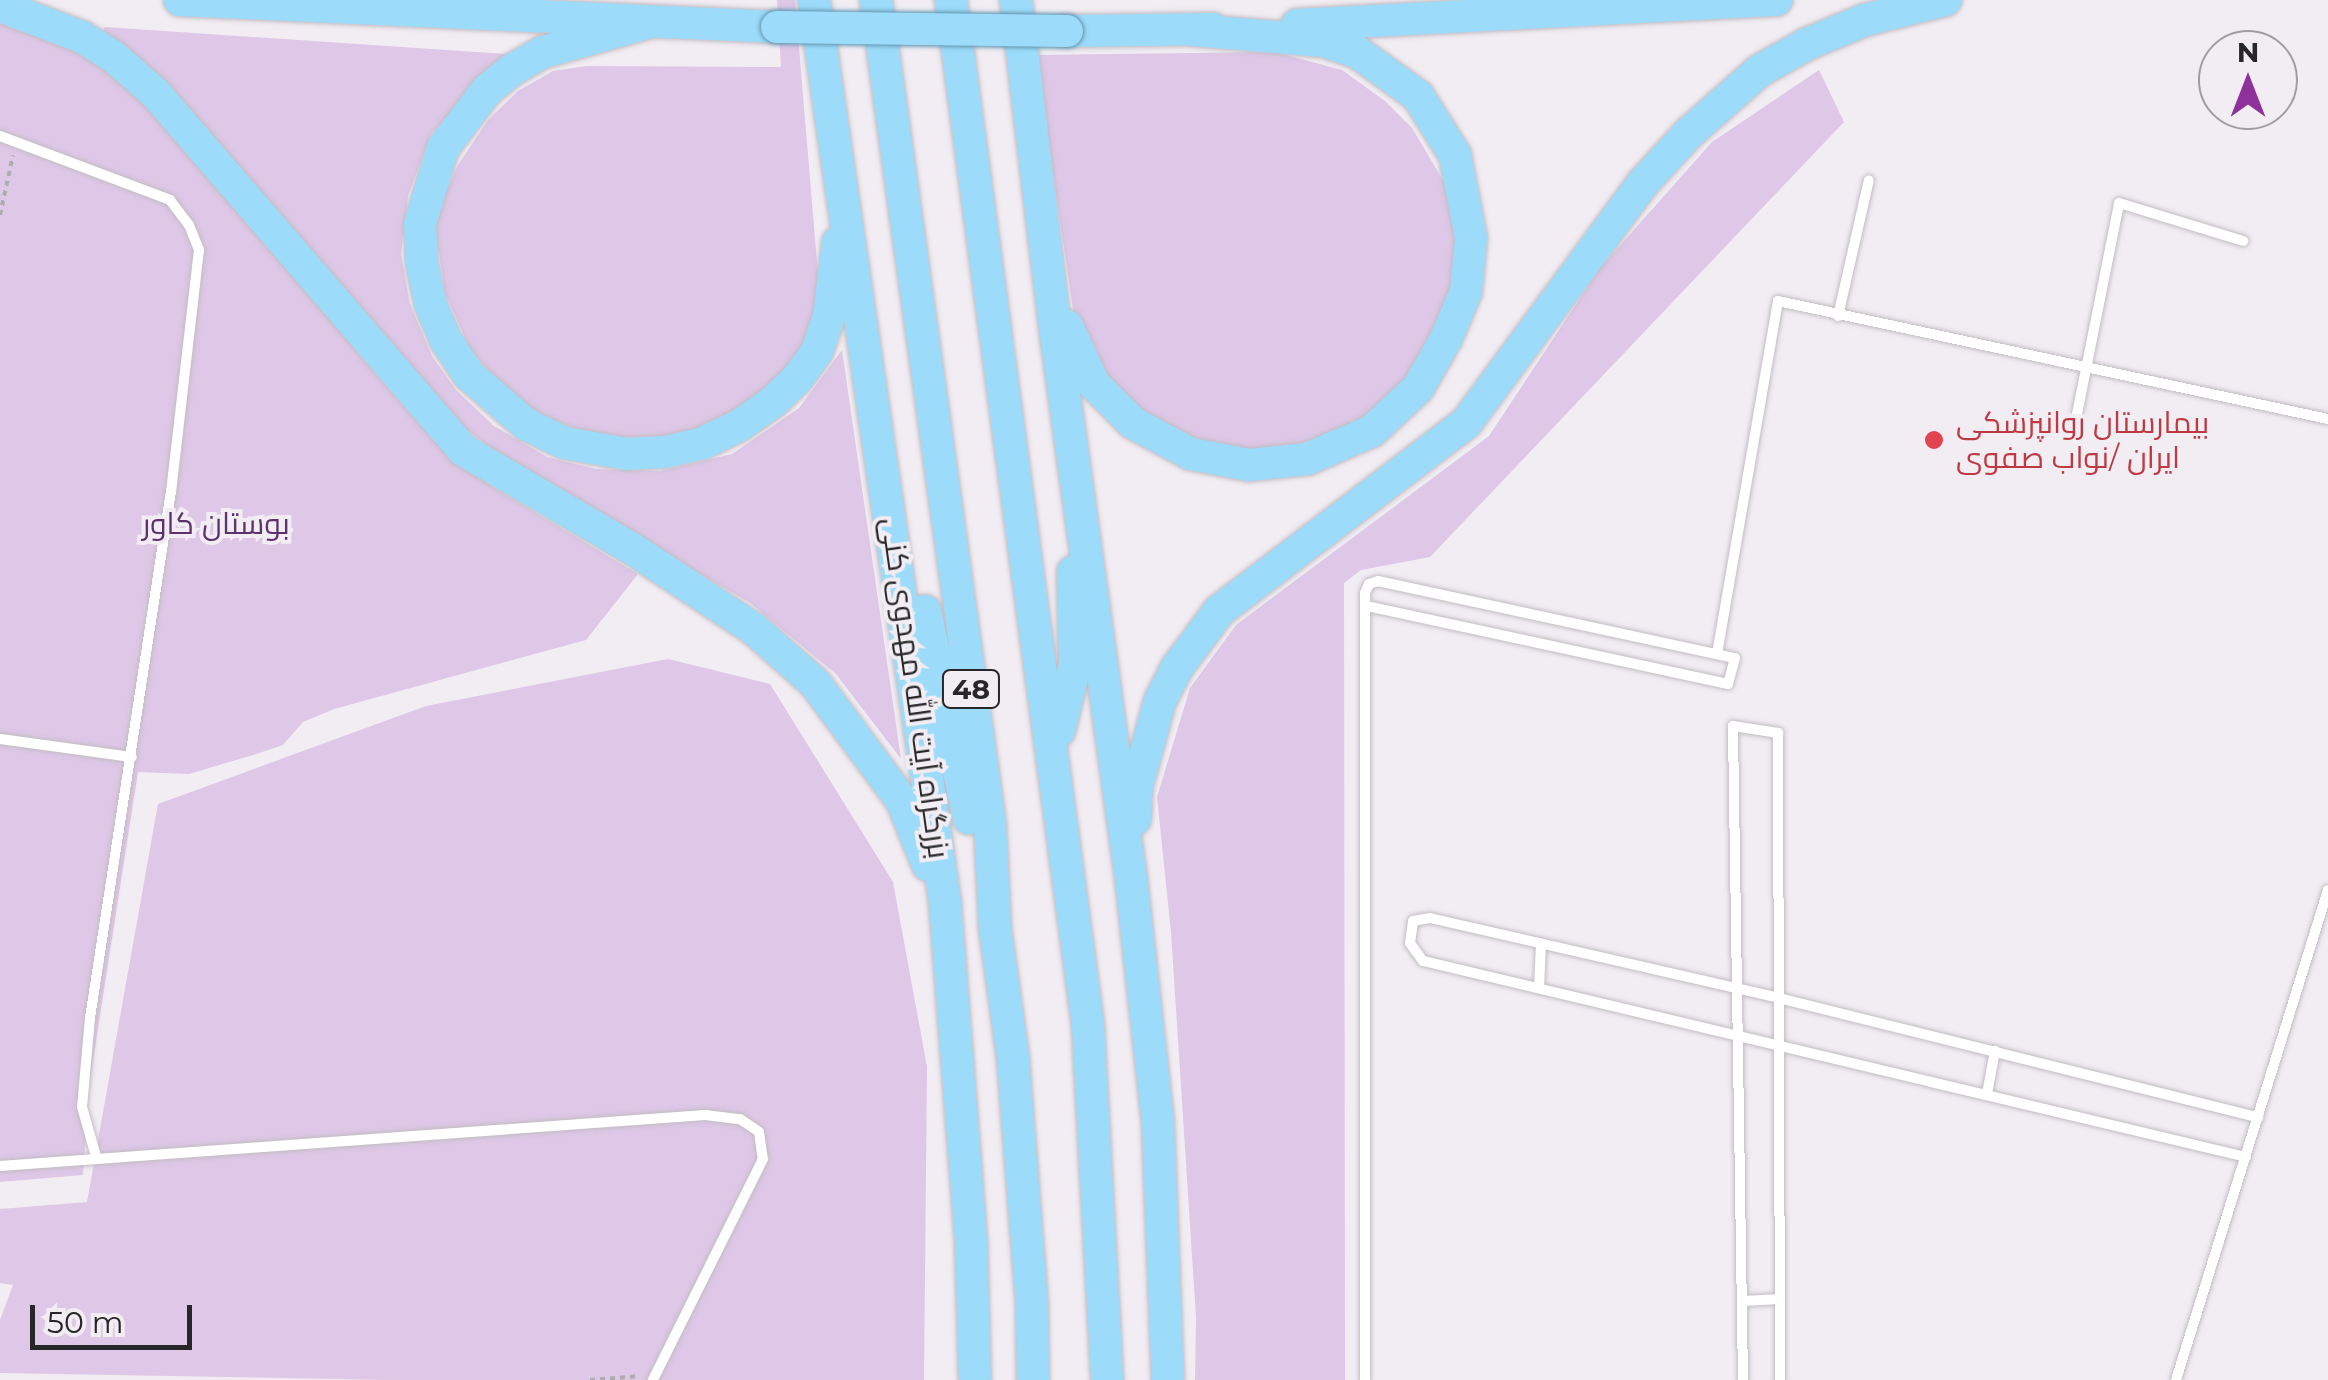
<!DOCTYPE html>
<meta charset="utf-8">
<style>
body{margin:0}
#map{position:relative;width:2328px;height:1380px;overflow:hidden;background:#f1edf3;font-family:Montserrat,Cairo,sans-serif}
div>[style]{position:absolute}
.green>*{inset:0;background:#dec7e7}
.path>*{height:4px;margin-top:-2px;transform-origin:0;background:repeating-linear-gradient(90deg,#afacb0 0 5px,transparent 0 10px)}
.roads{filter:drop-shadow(0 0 2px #c2bdc3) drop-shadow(0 0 2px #c2bdc3)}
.service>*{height:10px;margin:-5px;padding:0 5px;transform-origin:5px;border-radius:5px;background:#fff}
.trunk>*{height:32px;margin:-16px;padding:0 16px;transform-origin:16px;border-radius:16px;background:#9cdcfa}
.bridges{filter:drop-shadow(0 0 2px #6396b0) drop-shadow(0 0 2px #6396b0)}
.trunk-bridge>*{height:32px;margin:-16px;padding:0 16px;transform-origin:16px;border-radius:16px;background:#9cdcfa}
.dots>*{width:28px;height:28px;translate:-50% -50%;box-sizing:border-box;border:5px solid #f1edf3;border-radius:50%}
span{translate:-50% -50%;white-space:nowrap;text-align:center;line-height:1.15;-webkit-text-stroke:8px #f1edf3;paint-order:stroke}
.shield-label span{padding:2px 8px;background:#f1edf3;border:2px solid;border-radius:8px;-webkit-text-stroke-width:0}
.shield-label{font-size:28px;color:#272628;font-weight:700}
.health-label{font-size:30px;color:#be3a42}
.left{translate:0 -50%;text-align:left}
.park-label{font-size:30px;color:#5d316e}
.street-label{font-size:30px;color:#272628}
.north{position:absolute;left:2198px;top:30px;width:100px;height:100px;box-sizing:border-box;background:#f1edf3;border:2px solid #a09da2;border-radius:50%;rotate:0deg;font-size:28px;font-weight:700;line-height:40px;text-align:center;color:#272628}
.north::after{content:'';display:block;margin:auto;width:35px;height:45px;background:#8f319b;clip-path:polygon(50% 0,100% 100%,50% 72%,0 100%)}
.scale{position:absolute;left:30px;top:1305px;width:162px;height:45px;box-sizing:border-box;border:5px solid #272628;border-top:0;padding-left:12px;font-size:30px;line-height:35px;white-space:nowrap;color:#272628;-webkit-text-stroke:8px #f1edf3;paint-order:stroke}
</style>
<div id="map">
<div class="green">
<div style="clip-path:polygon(777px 0,795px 0,820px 298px,803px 349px,766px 392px,715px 425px,664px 436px,601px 438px,542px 416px,502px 386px,470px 349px,445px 293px,434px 219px,458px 165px,488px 120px,518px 91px,553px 71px,587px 66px,781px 67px)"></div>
<div style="clip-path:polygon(0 16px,107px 68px,210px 170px,360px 356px,435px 442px,494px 488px,638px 574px,586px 640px,334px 709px,303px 722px,283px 745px,253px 755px,189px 774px,138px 772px,89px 1086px,83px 1175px,0 1182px)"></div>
<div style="clip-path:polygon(105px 27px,506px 54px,431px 134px,408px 196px,401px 254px,410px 304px,432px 356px,456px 390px,494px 426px,547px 457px,596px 469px,660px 471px,732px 454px,799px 408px,842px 350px,901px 759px,836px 674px,750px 603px,512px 464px,450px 417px,100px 35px)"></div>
<div style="clip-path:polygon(1275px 52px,1342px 70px,1385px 101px,1412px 128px,1444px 182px,1454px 221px,1456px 275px,1423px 368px,1358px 432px,1236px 458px,1124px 408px,1075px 323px,1036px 55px)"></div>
<div style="clip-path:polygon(1819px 70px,1844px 122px,1430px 557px,1361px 570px,1344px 583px,1345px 1380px,1195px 1380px,1196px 1317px,1171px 932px,1157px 797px,1190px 688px,1236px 625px,1489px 436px,1600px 268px,1712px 142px)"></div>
<div style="clip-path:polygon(668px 659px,770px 684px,893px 882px,927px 1067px,924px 1380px,393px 1380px,0 1373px,0 1320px,13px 1285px,0 1283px,0 1209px,87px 1202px,158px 804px,426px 706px)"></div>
</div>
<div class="path">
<div style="left:0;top:215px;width:61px;rotate:-77.8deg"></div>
<div style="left:590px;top:1380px;width:50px;rotate:-4.6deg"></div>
</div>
<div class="roads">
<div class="service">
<div style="left:0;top:136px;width:182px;rotate:20.6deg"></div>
<div style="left:170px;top:200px;width:31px;rotate:53deg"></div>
<div style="left:189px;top:225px;width:27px;rotate:68deg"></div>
<div style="left:199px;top:250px;width:243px;rotate:96.6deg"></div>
<div style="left:171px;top:491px;width:533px;rotate:98.74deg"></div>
<div style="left:90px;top:1018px;width:89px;rotate:95.1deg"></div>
<div style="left:82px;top:1107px;width:51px;rotate:74.1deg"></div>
<div style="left:1838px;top:316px;width:139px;rotate:-77.2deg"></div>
<div style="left:2074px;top:429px;width:230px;rotate:-78.7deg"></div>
<div style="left:2119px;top:203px;width:130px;rotate:17deg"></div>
<div style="left:1717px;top:654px;width:358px;rotate:-80.2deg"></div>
<div style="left:1778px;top:301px;width:563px;rotate:12.11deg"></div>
<div style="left:0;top:739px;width:133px;rotate:7.8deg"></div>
<div style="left:1539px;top:988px;width:44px;rotate:-87.4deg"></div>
<div style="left:1987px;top:1094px;width:44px;rotate:-79.5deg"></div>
<div style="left:2246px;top:1157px;width:846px;rotate:-166.6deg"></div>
<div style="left:1423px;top:961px;width:22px;rotate:-126deg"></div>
<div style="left:1410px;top:943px;width:22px;rotate:-82deg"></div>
<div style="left:1413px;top:921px;width:17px;rotate:-10deg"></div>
<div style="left:1430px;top:918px;width:358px;rotate:12.9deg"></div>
<div style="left:1779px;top:998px;width:494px;rotate:14deg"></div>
<div style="left:0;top:1166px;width:707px;rotate:-4.14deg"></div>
<div style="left:705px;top:1115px;width:35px;rotate:7deg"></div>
<div style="left:740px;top:1119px;width:23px;rotate:34deg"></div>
<div style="left:759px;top:1132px;width:27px;rotate:82deg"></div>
<div style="left:763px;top:1159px;width:247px;rotate:116.5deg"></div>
<div style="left:1743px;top:1301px;width:37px;rotate:-3deg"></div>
<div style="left:1365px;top:1380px;width:787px;rotate:-90deg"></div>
<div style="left:1365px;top:593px;width:10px;rotate:-66deg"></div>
<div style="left:1369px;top:584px;width:9px;rotate:-18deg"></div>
<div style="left:1378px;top:581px;width:365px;rotate:12.2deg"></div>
<div style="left:1735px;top:658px;width:27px;rotate:105deg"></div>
<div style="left:1728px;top:684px;width:369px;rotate:-167.8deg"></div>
<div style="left:1743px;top:1380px;width:654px;rotate:-90.88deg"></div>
<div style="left:1733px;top:726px;width:46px;rotate:8.8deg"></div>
<div style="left:1778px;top:733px;width:647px;rotate:89.82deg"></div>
<div style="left:2176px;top:1380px;width:513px;rotate:-72.77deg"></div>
</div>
<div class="trunk">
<div style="left:180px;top:0;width:598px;rotate:2.59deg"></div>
<div style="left:814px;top:0;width:911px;rotate:81.74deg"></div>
<div style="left:945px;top:902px;width:339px;rotate:85.6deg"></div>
<div style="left:971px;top:1240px;width:140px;rotate:88.4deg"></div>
<div style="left:876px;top:0;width:833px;rotate:82.13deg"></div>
<div style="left:990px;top:825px;width:103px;rotate:87.2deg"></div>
<div style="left:995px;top:928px;width:131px;rotate:82.1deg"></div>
<div style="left:1013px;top:1058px;width:250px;rotate:85.6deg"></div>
<div style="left:1032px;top:1307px;width:73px;rotate:89.2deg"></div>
<div style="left:951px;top:0;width:1035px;rotate:82.39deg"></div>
<div style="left:1088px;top:1026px;width:355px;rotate:86.9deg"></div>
<div style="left:1016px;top:0;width:344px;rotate:83.2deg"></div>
<div style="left:1057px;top:342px;width:541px;rotate:82.14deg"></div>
<div style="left:1131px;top:878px;width:247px;rotate:83.7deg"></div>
<div style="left:1158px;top:1124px;width:256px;rotate:87.8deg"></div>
<div style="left:0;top:6px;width:88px;rotate:20.7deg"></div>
<div style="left:82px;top:37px;width:36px;rotate:32deg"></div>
<div style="left:113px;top:56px;width:57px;rotate:41.5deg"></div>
<div style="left:156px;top:94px;width:470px;rotate:49.2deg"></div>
<div style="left:463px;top:450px;width:194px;rotate:30.3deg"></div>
<div style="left:631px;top:548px;width:147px;rotate:33.4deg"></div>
<div style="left:754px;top:629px;width:81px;rotate:41.5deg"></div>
<div style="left:815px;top:683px;width:147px;rotate:53.6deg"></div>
<div style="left:902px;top:801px;width:69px;rotate:67.9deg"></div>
<div style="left:650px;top:22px;width:111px;rotate:164.3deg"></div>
<div style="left:543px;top:52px;width:34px;rotate:150deg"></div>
<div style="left:513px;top:69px;width:33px;rotate:141deg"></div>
<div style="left:487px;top:90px;width:73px;rotate:127.2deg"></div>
<div style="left:443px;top:148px;width:79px;rotate:106.8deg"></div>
<div style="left:420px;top:224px;width:40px;rotate:87.1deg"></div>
<div style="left:422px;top:264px;width:40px;rotate:78deg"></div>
<div style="left:430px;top:303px;width:39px;rotate:67deg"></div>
<div style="left:445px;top:339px;width:43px;rotate:56.3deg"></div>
<div style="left:469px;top:375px;width:77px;rotate:40.8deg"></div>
<div style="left:527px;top:425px;width:42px;rotate:25.3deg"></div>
<div style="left:565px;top:443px;width:63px;rotate:10.1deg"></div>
<div style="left:627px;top:454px;width:38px;rotate:-3deg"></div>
<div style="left:665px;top:452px;width:39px;rotate:-13deg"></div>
<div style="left:703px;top:443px;width:41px;rotate:-25.9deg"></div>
<div style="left:740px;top:425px;width:40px;rotate:-34.9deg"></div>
<div style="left:773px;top:402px;width:33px;rotate:-44deg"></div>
<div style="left:797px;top:379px;width:34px;rotate:-54deg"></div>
<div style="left:817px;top:351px;width:36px;rotate:-71deg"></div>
<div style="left:829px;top:317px;width:75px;rotate:-83.1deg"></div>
<div style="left:1297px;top:25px;width:480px;rotate:-3deg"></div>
<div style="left:1067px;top:31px;width:146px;rotate:-0.8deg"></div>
<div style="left:1067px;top:326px;width:64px;rotate:65deg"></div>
<div style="left:1094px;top:384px;width:55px;rotate:45deg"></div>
<div style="left:1133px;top:423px;width:66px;rotate:28.1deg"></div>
<div style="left:1191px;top:454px;width:59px;rotate:10.7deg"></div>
<div style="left:1249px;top:465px;width:58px;rotate:-5.9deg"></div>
<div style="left:1307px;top:459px;width:71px;rotate:-23.3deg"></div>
<div style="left:1372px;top:431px;width:63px;rotate:-43.1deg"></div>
<div style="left:1418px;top:388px;width:56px;rotate:-60.3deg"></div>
<div style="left:1446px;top:339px;width:52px;rotate:-67.4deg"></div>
<div style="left:1466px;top:291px;width:53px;rotate:-84.6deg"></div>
<div style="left:1471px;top:238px;width:85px;rotate:-100.9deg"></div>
<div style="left:1455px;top:155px;width:70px;rotate:-122.1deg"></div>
<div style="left:1418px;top:96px;width:75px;rotate:-144.2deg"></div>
<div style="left:1357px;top:52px;width:36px;rotate:-162deg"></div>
<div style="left:1323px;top:41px;width:130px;rotate:-175.2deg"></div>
<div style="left:925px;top:611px;width:212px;rotate:78deg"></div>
<div style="left:1059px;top:731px;width:68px;rotate:-76.4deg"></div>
<div style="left:1075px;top:665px;width:93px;rotate:-91.2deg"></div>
<div style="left:1135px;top:819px;width:34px;rotate:-87deg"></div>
<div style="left:1137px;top:785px;width:87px;rotate:-74.7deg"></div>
<div style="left:1160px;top:701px;width:36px;rotate:-63deg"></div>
<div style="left:1176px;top:669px;width:72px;rotate:-53.4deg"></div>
<div style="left:1219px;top:611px;width:310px;rotate:-37.3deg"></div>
<div style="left:1466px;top:423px;width:298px;rotate:-53.6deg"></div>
<div style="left:1643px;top:183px;width:68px;rotate:-47.4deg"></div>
<div style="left:1689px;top:133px;width:94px;rotate:-41.5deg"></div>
<div style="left:1759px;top:71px;width:55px;rotate:-29.4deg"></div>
<div style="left:1807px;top:44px;width:63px;rotate:-22.5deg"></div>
<div style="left:1865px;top:20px;width:83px;rotate:-13.9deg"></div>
</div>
</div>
<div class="bridges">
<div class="trunk-bridge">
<div style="left:777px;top:27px;width:290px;rotate:0.8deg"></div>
</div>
</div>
<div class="dots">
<div style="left:1934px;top:440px;background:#e0444e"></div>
</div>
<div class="shield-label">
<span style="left:971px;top:689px">48</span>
</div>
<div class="health-label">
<span class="left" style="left:1956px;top:440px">بیمارستان روانپزشکی<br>ایران /نواب صفوی</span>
</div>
<div class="park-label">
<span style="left:216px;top:524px">بوستان کاور</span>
</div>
<div class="street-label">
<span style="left:915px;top:688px;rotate:82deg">بزرگراه آیت الله مهدوی کنی</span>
</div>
<div class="north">N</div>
<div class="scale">50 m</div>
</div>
